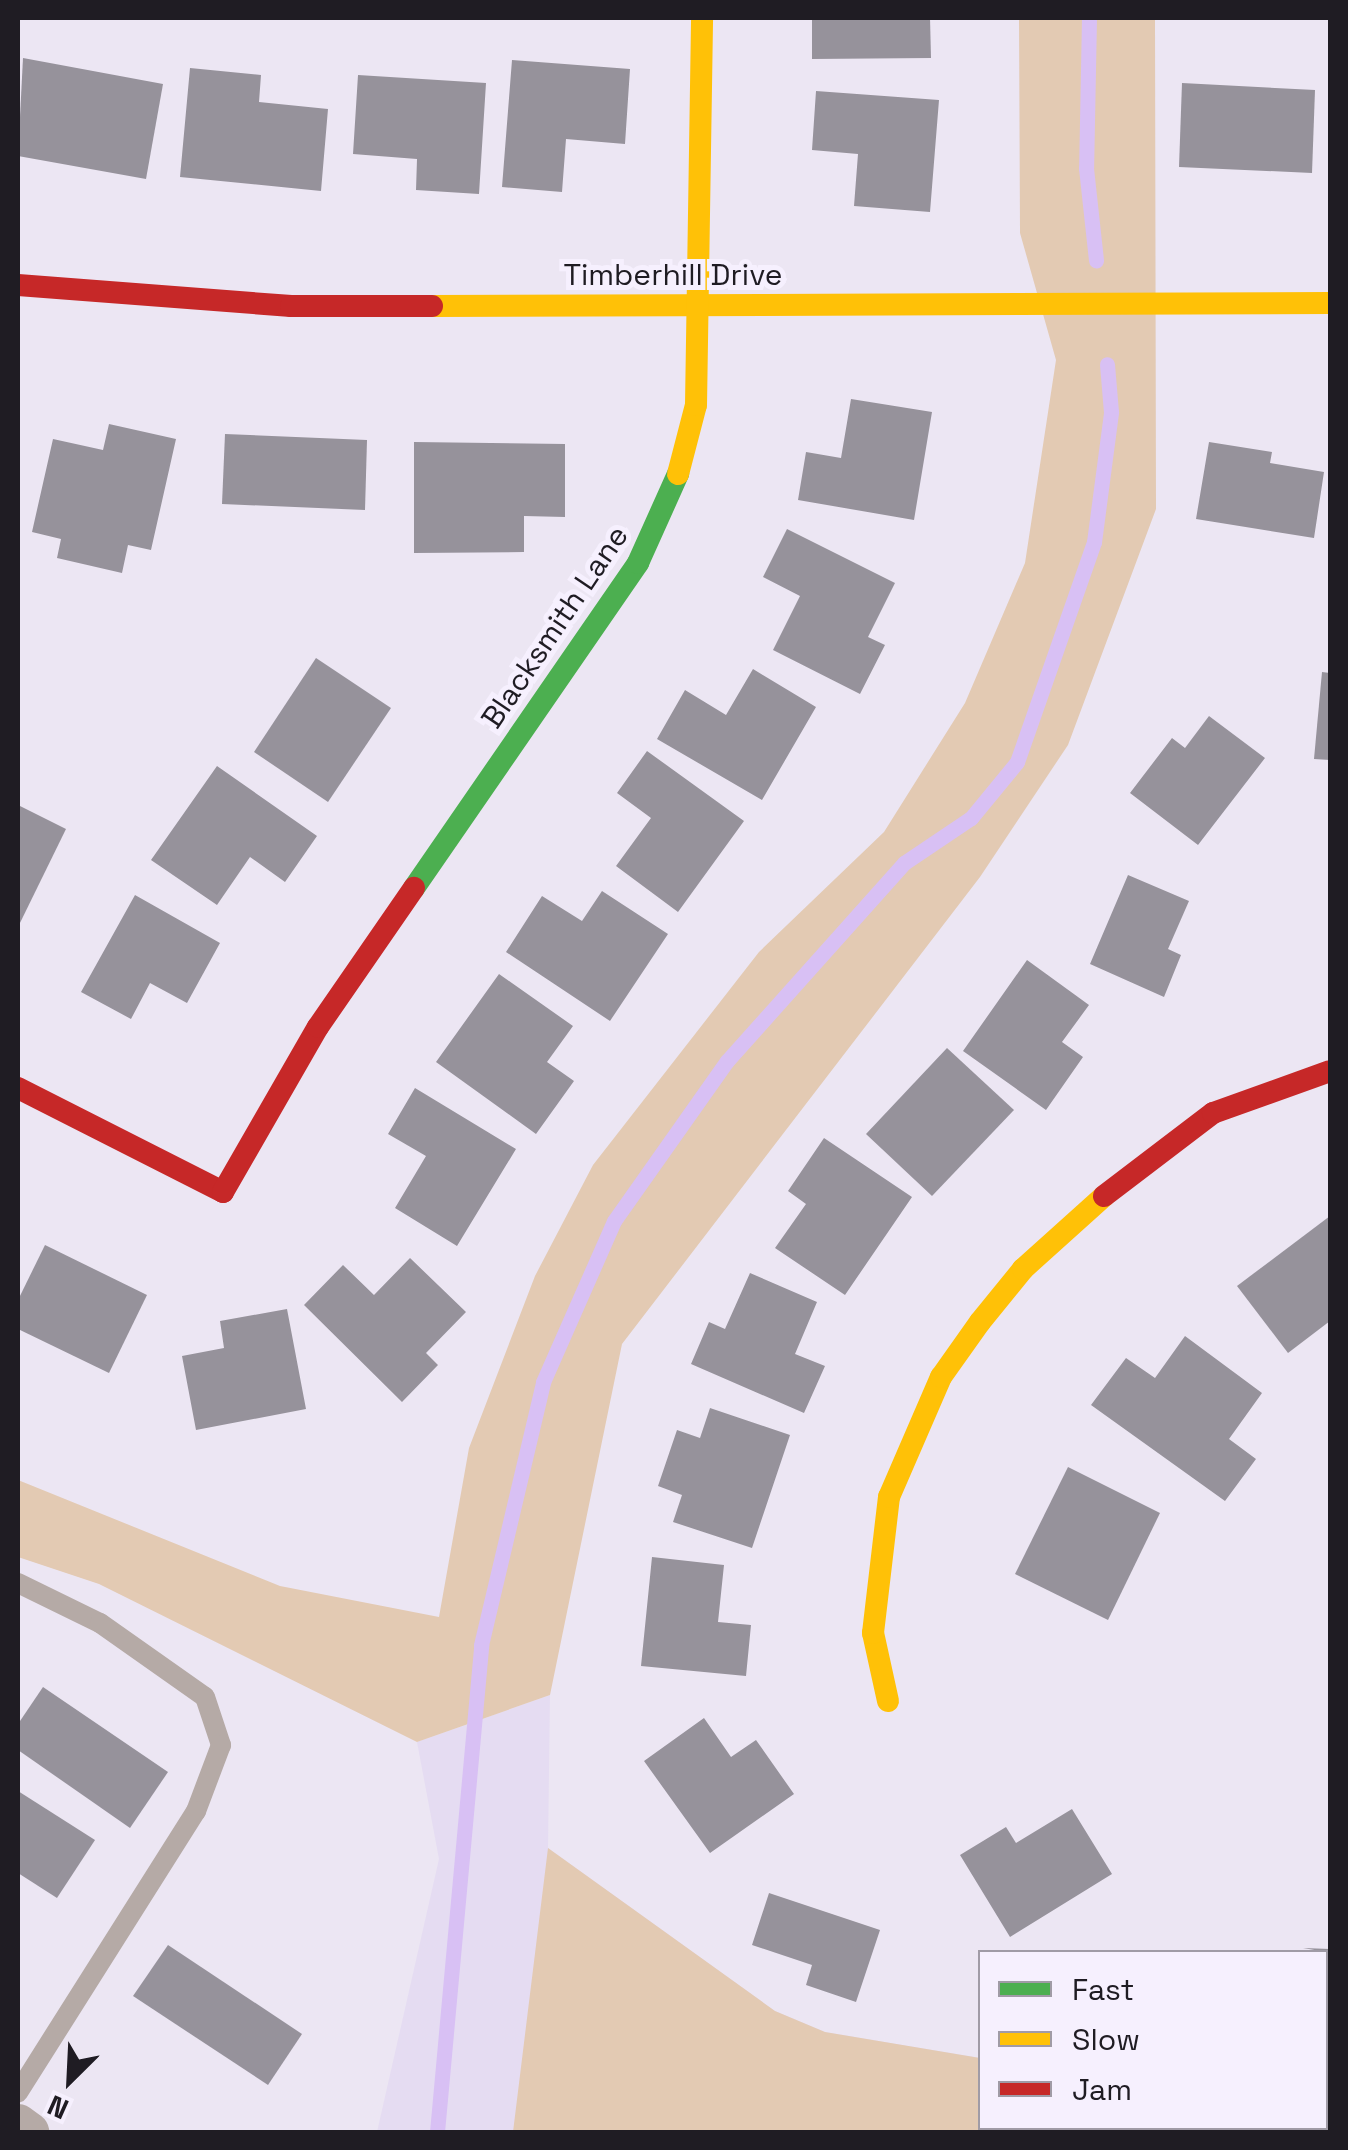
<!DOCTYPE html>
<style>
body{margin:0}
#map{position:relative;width:1348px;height:2150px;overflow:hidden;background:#ece6f3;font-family:"Space Grotesk",sans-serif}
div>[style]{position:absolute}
.built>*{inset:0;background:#e5dcf2}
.green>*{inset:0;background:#e3cab3}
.forest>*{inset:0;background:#dec1a2}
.stream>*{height:15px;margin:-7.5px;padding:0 7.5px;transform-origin:7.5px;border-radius:7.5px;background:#d8c0f4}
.building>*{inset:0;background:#96929b}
.lane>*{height:20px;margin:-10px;padding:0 10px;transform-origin:10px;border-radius:10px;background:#b5aaa6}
.street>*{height:40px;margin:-20px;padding:0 20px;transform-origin:20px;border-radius:20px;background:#b5aaa6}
.fast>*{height:22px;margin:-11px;padding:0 11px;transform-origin:11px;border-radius:11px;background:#4caf50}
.slow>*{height:22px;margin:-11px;padding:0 11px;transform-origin:11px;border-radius:11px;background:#ffc107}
.jam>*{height:22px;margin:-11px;padding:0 11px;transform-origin:11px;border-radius:11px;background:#c62828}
span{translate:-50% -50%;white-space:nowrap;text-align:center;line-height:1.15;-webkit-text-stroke:10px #f6f0fe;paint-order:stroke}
.street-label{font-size:30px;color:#1f1c23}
.frame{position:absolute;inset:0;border:20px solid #1f1c23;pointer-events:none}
.legend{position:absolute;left:978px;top:1950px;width:350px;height:180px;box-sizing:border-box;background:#f6f0fe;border:2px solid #a09ba6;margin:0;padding:12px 18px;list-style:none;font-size:30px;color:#1f1c23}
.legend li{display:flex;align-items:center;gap:20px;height:50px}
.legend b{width:50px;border:2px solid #a09ba6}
.north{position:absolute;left:20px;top:2030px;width:100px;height:100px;-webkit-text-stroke:8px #f6f0fe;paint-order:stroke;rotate:204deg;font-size:28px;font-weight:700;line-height:40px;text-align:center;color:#1f1c23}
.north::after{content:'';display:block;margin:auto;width:35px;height:45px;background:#1f1c23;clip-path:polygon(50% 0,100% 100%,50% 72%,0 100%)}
</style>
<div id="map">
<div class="built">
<div style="clip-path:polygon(550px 1695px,548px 1848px,775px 2011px,825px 2032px,980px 2058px,981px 2128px,1326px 2128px,1326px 2079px,1330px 2132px,377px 2132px,439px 1859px,417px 1742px)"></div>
</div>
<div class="green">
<div style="clip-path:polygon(1019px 18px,1155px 18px,1156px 509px,1068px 745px,980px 877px,622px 1344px,550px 1695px,417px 1742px,99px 1584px,18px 1557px,18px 1480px,280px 1586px,439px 1617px,469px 1448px,535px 1276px,593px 1165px,759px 952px,884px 832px,965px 703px,1025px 563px,1056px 360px,1020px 233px)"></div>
<div style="clip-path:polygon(548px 1848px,775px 2011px,825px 2032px,980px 2058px,981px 2128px,1045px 2132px,513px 2132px)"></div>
</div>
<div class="forest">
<div style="clip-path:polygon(1326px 2079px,1330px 2132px,1042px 2128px,1326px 2128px)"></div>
</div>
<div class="stream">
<div style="left:1089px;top:18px;width:150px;rotate:91.1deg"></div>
<div style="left:1086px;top:168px;width:93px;rotate:83.8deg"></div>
<div style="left:437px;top:2132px;width:489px;rotate:-84.8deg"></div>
<div style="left:481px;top:1645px;width:270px;rotate:-76.7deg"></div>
<div style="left:543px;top:1382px;width:176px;rotate:-66.2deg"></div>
<div style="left:614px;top:1221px;width:196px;rotate:-54.8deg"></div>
<div style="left:727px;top:1061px;width:266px;rotate:-48.2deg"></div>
<div style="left:904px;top:863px;width:81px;rotate:-33.9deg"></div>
<div style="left:971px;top:818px;width:72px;rotate:-50.6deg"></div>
<div style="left:1017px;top:762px;width:233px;rotate:-70.7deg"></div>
<div style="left:1094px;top:542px;width:131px;rotate:-82.5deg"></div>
<div style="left:1111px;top:412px;width:48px;rotate:-94.8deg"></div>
</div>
<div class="building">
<div style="clip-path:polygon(812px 18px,930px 18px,931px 58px,812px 59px)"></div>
<div style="clip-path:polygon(23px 58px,163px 84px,146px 179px,18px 156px)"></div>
<div style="clip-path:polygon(512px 60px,630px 69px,625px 144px,566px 139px,562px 192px,502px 187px)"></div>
<div style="clip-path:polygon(190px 68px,261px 75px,259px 102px,328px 109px,321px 191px,180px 177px)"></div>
<div style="clip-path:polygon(358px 75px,486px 83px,479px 194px,416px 190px,417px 159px,353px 154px)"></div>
<div style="clip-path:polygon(1182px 83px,1315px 90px,1312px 173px,1179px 167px)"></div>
<div style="clip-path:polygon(816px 91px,939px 100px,930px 212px,854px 206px,858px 154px,812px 150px)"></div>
<div style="clip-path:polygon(851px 399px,932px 412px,914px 520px,798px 500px,806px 452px,841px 458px)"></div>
<div style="clip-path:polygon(109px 424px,176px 439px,151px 550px,128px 545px,122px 573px,57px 558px,61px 539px,32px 532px,53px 439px,103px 450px)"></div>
<div style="clip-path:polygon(225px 434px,367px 440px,365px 510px,222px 504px)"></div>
<div style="clip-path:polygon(414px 442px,565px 444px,565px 517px,524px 516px,524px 552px,414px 553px)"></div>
<div style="clip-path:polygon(1209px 442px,1272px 452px,1270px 463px,1324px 472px,1314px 538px,1196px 519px)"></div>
<div style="clip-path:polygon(787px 529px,895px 583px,868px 637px,885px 645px,860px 694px,773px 650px,800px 596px,763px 577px)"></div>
<div style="clip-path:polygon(316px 658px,391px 708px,328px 802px,254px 752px)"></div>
<div style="clip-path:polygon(753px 669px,816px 707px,762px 800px,657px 739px,685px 690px,726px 715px)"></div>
<div style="clip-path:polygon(1322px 672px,1330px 673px,1330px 760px,1314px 759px)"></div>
<div style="clip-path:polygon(1209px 716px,1265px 758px,1198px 845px,1130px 793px,1172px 738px,1185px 748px)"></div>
<div style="clip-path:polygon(647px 751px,744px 821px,678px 912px,616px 866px,651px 818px,617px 793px)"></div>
<div style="clip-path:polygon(217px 766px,317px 836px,285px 882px,250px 857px,217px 905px,151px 860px)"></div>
<div style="clip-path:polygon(18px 805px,66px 829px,18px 927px)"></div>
<div style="clip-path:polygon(1128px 875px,1189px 901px,1168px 949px,1181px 955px,1164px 997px,1090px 964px)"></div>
<div style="clip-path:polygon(602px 891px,668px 934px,610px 1021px,506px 952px,542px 896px,582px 921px)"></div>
<div style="clip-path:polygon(135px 895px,220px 943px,187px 1003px,150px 983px,131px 1019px,81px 992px)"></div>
<div style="clip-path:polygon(1027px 960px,1089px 1005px,1062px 1042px,1083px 1057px,1046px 1110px,963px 1051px)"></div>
<div style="clip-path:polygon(499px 974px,573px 1026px,547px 1062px,574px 1081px,536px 1134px,436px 1062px)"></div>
<div style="clip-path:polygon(947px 1048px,1014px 1110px,932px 1196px,866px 1134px)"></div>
<div style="clip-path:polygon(415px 1088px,516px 1149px,457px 1246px,395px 1208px,426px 1156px,388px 1134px)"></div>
<div style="clip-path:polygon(824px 1138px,912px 1197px,845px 1295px,775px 1248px,806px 1204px,788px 1191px)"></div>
<div style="clip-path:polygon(1330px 1216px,1330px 1321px,1288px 1353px,1237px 1286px)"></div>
<div style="clip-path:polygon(45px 1245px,147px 1295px,109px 1373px,18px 1329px,18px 1300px)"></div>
<div style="clip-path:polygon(410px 1258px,466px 1312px,426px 1353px,438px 1365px,402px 1402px,304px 1305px,343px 1265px,374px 1295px)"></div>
<div style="clip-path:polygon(750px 1273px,817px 1302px,795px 1354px,825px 1366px,804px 1413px,691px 1364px,709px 1322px,725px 1329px)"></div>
<div style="clip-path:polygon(287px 1309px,306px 1409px,196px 1430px,182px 1356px,224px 1348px,220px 1321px)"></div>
<div style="clip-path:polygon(1185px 1336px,1262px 1393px,1229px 1439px,1256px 1459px,1225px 1501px,1091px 1405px,1126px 1358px,1155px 1378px)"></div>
<div style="clip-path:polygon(710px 1408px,790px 1435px,752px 1548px,673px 1522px,682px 1495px,658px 1486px,677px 1430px,700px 1438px)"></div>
<div style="clip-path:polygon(1068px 1467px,1160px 1513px,1108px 1620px,1015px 1574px)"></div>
<div style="clip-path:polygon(652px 1557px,724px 1565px,718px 1622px,751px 1625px,746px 1676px,641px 1666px)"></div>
<div style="clip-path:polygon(43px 1687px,168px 1772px,130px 1828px,18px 1750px,18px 1724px)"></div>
<div style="clip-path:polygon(704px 1718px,731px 1757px,756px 1740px,794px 1794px,710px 1853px,644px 1761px)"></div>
<div style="clip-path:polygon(18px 1791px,95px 1840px,57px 1898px,18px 1873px)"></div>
<div style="clip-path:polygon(1072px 1809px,1112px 1874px,1010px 1937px,960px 1855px,1006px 1827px,1016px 1843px)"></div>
<div style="clip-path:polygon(769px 1893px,880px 1930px,856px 2002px,806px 1985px,812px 1965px,752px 1945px)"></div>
<div style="clip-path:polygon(168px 1945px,302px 2034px,268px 2085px,133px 1996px)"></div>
<div style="clip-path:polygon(1303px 1948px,1330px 1949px,1330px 2043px,1326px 1952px)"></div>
</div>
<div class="lane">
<div style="left:18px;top:1583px;width:91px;rotate:26deg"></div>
<div style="left:100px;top:1623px;width:128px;rotate:35.2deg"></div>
<div style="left:205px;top:1697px;width:51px;rotate:71.6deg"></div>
<div style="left:221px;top:1745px;width:71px;rotate:110.7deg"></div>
<div style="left:196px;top:1811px;width:333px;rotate:122.3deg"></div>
</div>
<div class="street">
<div style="left:18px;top:2124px;width:14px;rotate:36deg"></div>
</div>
<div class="fast">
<div style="left:414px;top:888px;width:395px;rotate:-55.4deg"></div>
<div style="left:638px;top:563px;width:98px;rotate:-65.8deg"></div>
</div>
<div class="slow">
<div style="left:432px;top:306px;width:898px;rotate:-0.19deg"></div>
<div style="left:678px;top:474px;width:71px;rotate:-75.4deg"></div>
<div style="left:696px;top:405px;width:387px;rotate:-89.1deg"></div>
<div style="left:888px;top:1701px;width:70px;rotate:-102.4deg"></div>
<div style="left:873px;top:1633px;width:137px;rotate:-83.3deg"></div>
<div style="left:889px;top:1497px;width:131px;rotate:-66.6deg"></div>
<div style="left:941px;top:1377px;width:67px;rotate:-54.7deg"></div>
<div style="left:980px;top:1322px;width:68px;rotate:-50.9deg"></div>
<div style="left:1023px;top:1269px;width:109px;rotate:-42deg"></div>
</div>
<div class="jam">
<div style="left:18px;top:285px;width:274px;rotate:4.4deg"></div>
<div style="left:291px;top:306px;width:141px"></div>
<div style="left:18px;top:1088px;width:230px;rotate:26.9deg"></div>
<div style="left:223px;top:1192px;width:190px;rotate:-60.1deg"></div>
<div style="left:318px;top:1027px;width:169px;rotate:-55.4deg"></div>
<div style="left:1104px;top:1196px;width:137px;rotate:-37.3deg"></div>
<div style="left:1213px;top:1113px;width:124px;rotate:-19.7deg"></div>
</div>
<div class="street-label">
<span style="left:673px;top:275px">Timberhill Drive</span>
<span style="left:555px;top:627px;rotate:-56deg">Blacksmith Lane</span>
</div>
<div class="frame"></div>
<ul class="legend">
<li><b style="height:12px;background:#4caf50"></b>Fast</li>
<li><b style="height:12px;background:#ffc107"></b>Slow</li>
<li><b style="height:12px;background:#c62828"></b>Jam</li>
</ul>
<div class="north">N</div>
</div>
